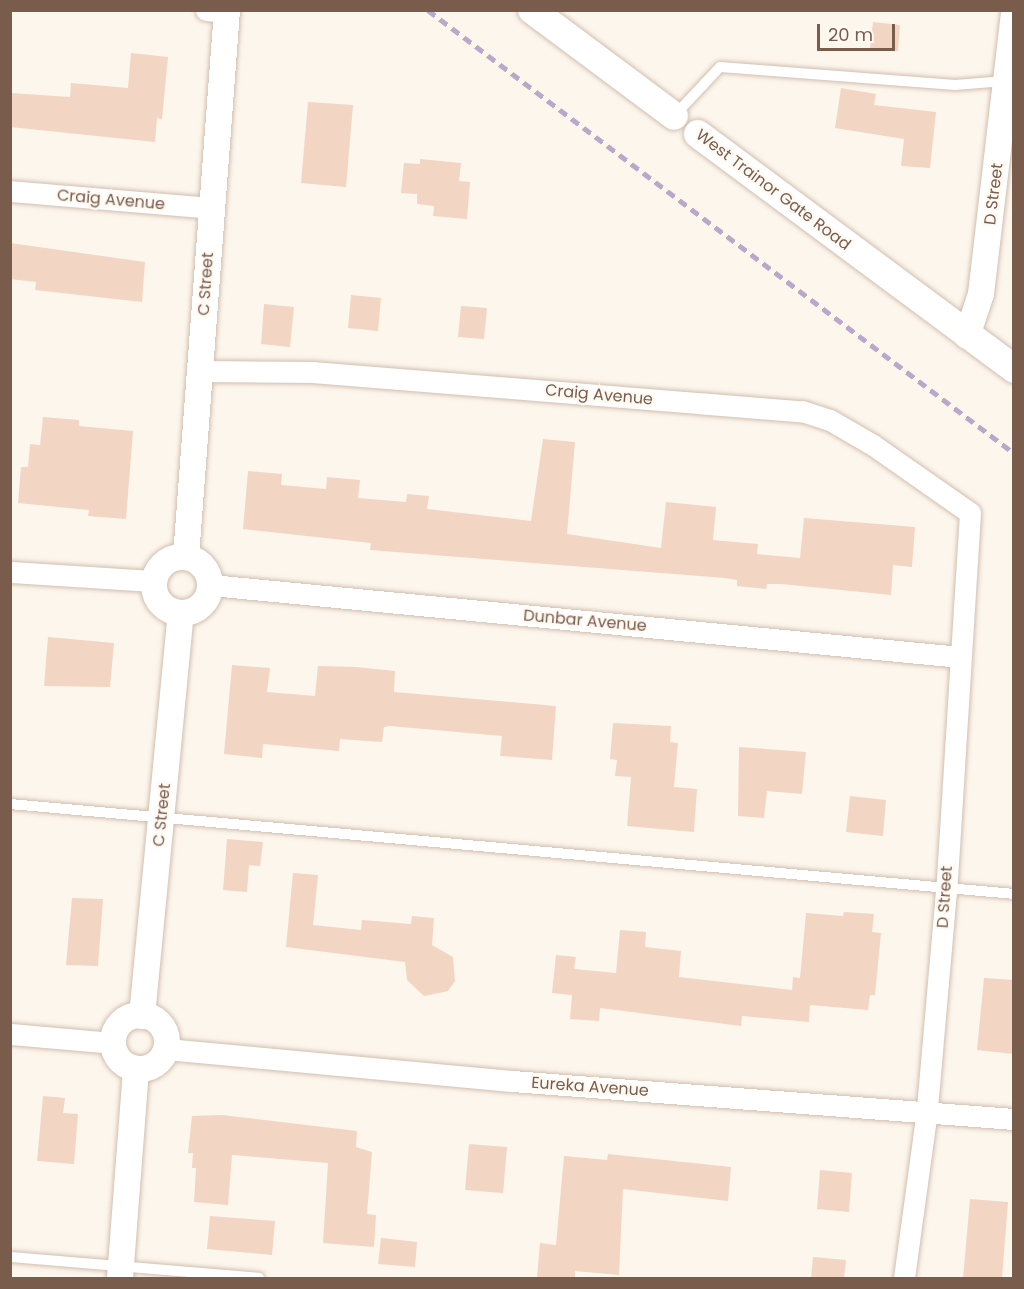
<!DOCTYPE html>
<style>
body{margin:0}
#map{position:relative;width:1024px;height:1289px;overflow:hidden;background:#fdf6ec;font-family:Poppins,sans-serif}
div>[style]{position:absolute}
.building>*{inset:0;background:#f3d5c3}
.roads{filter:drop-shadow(0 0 2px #d1beb0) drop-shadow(0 0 2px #d1beb0)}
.service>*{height:10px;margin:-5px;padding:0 5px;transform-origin:5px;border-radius:5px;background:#fff}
.minor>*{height:21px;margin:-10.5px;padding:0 10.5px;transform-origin:10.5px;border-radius:10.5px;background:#fff}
.tertiary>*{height:26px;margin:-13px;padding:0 13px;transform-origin:13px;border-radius:13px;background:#fff}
.tertiary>.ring{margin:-13px;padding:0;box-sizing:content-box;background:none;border:26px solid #fff;border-radius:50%}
.secondary>*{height:28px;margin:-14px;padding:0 14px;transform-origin:14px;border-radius:14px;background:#fff}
.rail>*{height:4.5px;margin-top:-2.25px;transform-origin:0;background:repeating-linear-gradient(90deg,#b9a8c9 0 9px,transparent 0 15px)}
span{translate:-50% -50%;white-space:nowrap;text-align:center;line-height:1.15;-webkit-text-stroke:5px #fffaf3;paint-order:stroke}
.street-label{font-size:16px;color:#7a5c4d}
.frame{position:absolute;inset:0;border:12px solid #7a5c4d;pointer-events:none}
.scale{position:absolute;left:817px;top:24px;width:78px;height:27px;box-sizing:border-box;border:3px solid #7a5c4d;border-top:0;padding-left:8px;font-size:18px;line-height:21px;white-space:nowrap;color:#7a5c4d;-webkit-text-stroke:4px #fffaf3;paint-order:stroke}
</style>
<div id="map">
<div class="building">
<div style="clip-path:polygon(873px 22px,900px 25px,898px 51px,870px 49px)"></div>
<div style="clip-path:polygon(131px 53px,168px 57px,162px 119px,157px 118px,155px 142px,10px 127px,10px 93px,70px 97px,71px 83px,128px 88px)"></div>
<div style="clip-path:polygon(841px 88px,876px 94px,874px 105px,936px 112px,930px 168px,901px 166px,904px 139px,835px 128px)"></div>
<div style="clip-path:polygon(308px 102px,353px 105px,346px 187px,301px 183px)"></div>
<div style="clip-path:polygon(420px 159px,461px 163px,459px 181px,470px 182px,467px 219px,433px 216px,434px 206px,417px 204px,417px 194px,401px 193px,404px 163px,420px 164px)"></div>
<div style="clip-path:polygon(10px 243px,145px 262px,142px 302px,35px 290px,36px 282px,10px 279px)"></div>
<div style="clip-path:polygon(351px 295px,381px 298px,378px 331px,348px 328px)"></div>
<div style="clip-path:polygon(264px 304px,294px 307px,290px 347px,261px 344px)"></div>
<div style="clip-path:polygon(461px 306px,487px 308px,484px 339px,458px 337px)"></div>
<div style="clip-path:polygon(43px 417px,79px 420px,79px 426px,133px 431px,126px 519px,88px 516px,89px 510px,18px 503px,21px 467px,28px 467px,30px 444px,40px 445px)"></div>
<div style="clip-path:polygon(543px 439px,575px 442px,567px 534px,661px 548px,666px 502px,716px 507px,713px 540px,758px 544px,757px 554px,800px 558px,804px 518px,915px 527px,912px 567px,893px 565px,891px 595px,781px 584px,767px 584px,766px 589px,737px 586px,737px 580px,725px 578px,370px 550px,371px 543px,243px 529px,248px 471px,282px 474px,281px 485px,326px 489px,327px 477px,360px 480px,358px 498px,406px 502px,407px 494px,429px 496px,427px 509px,531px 521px)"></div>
<div style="clip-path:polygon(48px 637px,114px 643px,110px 687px,44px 686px)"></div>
<div style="clip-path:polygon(232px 665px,270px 668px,267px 692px,315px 696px,318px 666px,356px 667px,395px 671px,394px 692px,556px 706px,552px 760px,500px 756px,502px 736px,390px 726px,384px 727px,382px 742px,340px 739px,339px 751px,263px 744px,262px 758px,224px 754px)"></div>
<div style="clip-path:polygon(613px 723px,671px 726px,670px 742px,678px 743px,674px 787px,697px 789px,694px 832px,627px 826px,631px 777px,615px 776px,617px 760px,610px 759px)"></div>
<div style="clip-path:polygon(739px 747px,806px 752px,802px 794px,767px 791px,764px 818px,738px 816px)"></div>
<div style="clip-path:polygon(850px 796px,886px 800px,883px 836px,846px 832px)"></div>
<div style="clip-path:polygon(227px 839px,263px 842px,260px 866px,249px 865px,247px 892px,223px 890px)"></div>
<div style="clip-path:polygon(293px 873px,318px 875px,313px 925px,361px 930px,362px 920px,411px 924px,412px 916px,434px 918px,432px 945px,453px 957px,455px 981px,448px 991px,424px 996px,407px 980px,405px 962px,286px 947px)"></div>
<div style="clip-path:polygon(72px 898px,103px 899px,98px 966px,66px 965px)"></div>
<div style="clip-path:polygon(844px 912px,874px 914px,872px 932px,881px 933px,875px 995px,870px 995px,868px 1010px,810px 1005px,809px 1022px,742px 1016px,741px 1026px,600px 1008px,599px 1021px,570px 1019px,572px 995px,552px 993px,556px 955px,576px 957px,574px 969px,616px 973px,620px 930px,646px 932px,645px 947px,681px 951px,679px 977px,792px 990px,793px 977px,800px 978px,806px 913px,843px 916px)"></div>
<div style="clip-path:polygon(984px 978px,1014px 980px,1014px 1054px,977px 1050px)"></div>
<div style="clip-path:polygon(43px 1096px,65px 1098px,63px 1113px,78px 1114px,74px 1164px,37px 1161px)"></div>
<div style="clip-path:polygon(222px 1115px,357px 1131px,356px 1147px,372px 1152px,367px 1214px,376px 1215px,374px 1247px,323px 1243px,328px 1163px,232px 1155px,228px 1205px,194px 1202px,196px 1168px,192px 1168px,193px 1153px,188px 1153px,192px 1116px)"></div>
<div style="clip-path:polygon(469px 1144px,507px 1147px,503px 1193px,465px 1190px)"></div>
<div style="clip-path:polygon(608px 1154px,731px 1167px,728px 1201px,623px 1189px,619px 1275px,575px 1271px,575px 1278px,537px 1277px,540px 1243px,556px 1245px,564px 1156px,607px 1160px)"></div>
<div style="clip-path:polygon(820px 1170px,852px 1173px,849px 1212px,817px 1209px)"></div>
<div style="clip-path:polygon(970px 1199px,1008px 1202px,1002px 1278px,963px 1278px)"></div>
<div style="clip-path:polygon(210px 1216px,275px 1221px,272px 1255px,207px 1249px)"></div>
<div style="clip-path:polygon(381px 1238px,417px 1242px,415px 1267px,378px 1264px)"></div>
<div style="clip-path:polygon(813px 1257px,846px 1260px,844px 1278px,811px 1278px)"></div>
</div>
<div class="roads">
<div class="service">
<div style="left:674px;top:116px;width:67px;rotate:-46.8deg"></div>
<div style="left:720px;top:67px;width:236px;rotate:4.4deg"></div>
<div style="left:955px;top:85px;width:50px;rotate:-4.6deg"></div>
<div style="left:10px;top:804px;width:1008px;rotate:5.12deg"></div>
<div style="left:10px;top:1257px;width:250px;rotate:4.8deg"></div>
</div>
<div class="minor">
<div style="left:206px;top:10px;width:20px;rotate:6deg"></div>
<div style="left:10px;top:191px;width:203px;rotate:4.8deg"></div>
<div style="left:200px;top:371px;width:112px;rotate:0.5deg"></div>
<div style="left:312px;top:372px;width:492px;rotate:4.6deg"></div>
<div style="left:802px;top:411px;width:29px;rotate:18deg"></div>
<div style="left:830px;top:420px;width:50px;rotate:30.2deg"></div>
<div style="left:873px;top:445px;width:118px;rotate:35deg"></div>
<div style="left:970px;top:513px;width:379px;rotate:93.6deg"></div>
<div style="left:946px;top:891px;width:220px;rotate:95deg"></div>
<div style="left:927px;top:1110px;width:170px;rotate:97.8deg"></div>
<div style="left:10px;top:572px;width:144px;rotate:3.6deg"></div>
<div style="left:211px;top:585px;width:752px;rotate:5.49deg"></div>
<div style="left:10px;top:1034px;width:103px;rotate:5deg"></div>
<div style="left:166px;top:1049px;width:347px;rotate:5.3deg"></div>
<div style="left:512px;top:1081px;width:503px;rotate:4.33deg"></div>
</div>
<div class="tertiary">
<div style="left:967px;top:336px;width:44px;rotate:-71.6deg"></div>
<div style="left:981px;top:294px;width:281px;rotate:-83.3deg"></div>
<div class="ring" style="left:154px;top:557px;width:30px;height:30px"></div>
<div style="left:186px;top:557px;width:549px;rotate:-85.71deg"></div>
<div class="ring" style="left:113px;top:1015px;width:28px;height:28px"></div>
<div style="left:142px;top:1016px;width:404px;rotate:-84.5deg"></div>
<div style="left:120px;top:1278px;width:210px;rotate:-85.6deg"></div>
</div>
<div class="secondary">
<div style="left:532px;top:10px;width:177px;rotate:36.7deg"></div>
<div style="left:698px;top:134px;width:394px;rotate:36.6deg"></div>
</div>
</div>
<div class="rail">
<div style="left:428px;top:10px;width:735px;rotate:37.09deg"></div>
</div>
<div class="street-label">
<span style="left:773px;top:190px;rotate:37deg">West Trainor Gate Road</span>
<span style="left:994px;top:194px;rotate:-83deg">D Street</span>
<span style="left:111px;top:200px;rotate:5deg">Craig Avenue</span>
<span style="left:206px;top:284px;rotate:-86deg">C Street</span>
<span style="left:599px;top:395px;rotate:5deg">Craig Avenue</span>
<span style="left:585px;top:621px;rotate:5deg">Dunbar Avenue</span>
<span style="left:162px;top:815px;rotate:-84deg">C Street</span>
<span style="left:945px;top:897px;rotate:-86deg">D Street</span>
<span style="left:590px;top:1087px;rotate:4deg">Eureka Avenue</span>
</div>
<div class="frame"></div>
<div class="scale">20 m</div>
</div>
